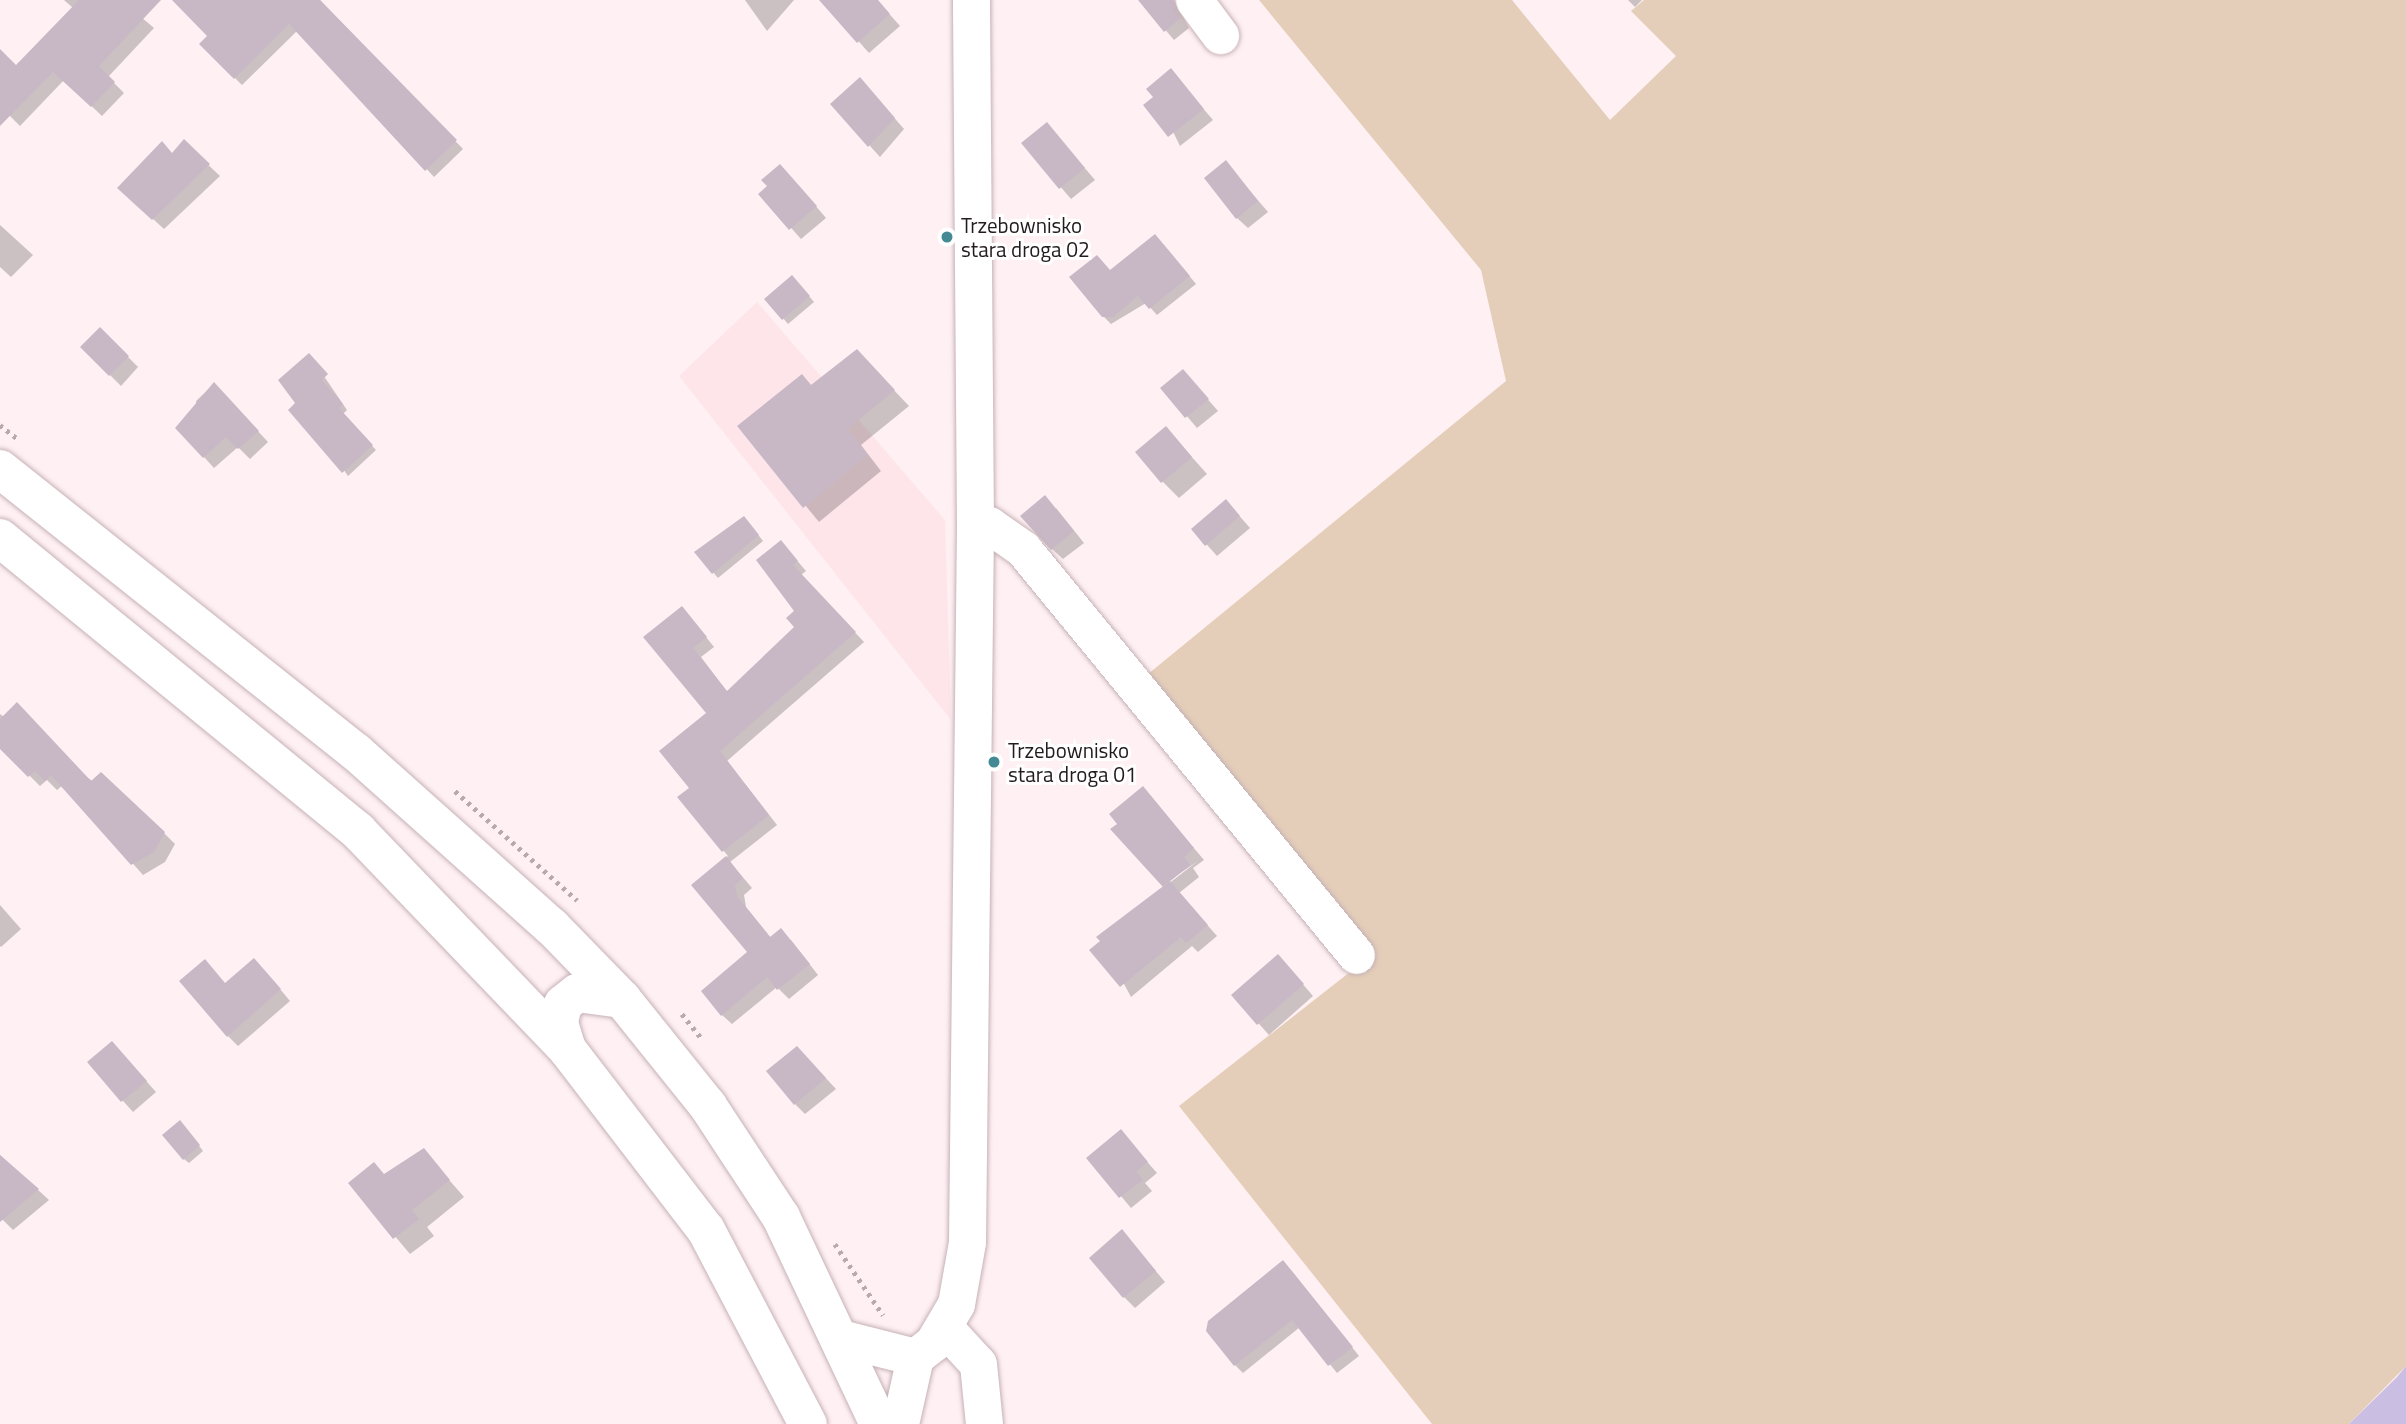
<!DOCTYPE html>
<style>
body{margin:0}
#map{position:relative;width:2406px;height:1424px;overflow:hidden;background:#fef0f3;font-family:"Titillium Web",sans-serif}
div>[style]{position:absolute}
.built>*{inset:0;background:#fee5ea}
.green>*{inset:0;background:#e4ceb9}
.water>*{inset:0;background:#cabee2}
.shadow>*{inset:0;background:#0003}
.building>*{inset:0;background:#c8b8c5}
.path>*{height:4.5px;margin-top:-2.25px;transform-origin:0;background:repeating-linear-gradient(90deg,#b7aaad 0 3.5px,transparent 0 8.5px)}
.roads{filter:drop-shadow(0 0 2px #c6b1b6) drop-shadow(0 0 2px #c6b1b6)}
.minor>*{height:37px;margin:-18.5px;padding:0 18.5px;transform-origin:18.5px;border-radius:18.5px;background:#fff}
.major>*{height:38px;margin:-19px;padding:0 19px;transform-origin:19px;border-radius:19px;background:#fff}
.dots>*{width:19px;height:19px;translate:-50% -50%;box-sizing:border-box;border:4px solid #fff;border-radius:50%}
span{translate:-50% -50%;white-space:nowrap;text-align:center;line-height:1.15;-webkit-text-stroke:6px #fff;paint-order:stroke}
.poi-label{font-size:21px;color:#231b1d}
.left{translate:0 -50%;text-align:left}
</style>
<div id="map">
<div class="built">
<div style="clip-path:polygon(757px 302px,945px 520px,951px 720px,679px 376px)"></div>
</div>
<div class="green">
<div style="clip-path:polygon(1259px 0,1512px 0,1610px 120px,1676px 56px,1631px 11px,1644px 0,2406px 0,2406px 1366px,2349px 1424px,1432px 1424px,1179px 1106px,1364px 961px,1142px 679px,1506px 381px,1481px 270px)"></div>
</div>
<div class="water">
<div style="clip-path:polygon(2406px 1366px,2406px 1424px,2349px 1424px,2397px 1377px)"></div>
</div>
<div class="shadow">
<div style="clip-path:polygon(64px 0,121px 0,154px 28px,108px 77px,124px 93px,102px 116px,64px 80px,20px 126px,0 106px,0 52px,16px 67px,73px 8px)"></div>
<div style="clip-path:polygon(175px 0,320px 0,463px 149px,434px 177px,298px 30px,242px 85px,201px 44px,210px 36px)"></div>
<div style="clip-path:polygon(745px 0,794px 0,767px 31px)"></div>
<div style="clip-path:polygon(877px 0,900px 26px,869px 53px,823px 1px)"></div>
<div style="clip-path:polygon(1140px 0,1174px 0,1189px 28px,1174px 40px)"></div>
<div style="clip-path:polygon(1628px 0,1642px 0,1635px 7px)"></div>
<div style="clip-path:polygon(1171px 71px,1213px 120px,1180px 146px,1156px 97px)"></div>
<div style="clip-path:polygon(870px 90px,904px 129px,880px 157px,832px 104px)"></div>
<div style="clip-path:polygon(1047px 124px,1095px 180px,1071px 199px,1023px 143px)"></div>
<div style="clip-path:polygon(184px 142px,220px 176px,164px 229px,130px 198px)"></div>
<div style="clip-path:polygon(1226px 163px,1268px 212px,1248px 228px,1237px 218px)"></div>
<div style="clip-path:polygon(791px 177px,826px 218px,801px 239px,761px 194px)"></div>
<div style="clip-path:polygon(0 225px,33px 255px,11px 277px,0 267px)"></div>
<div style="clip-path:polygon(1163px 244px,1196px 284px,1157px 315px,1146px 303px,1111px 324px,1103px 316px,1111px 272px)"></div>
<div style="clip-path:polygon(797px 282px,814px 302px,788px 324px,767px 299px)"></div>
<div style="clip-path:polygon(100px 329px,138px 367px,121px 386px,82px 347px)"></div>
<div style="clip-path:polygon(313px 360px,347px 410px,343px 414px,376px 450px,348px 476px,298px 403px)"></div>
<div style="clip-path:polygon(871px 366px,909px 406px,861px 445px,881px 471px,819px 522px,740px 426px,802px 376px,813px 387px)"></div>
<div style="clip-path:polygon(1183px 371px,1218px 411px,1197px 428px,1163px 388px)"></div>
<div style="clip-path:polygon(214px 384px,268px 442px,250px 459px,238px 447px,214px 468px,204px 457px,196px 401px)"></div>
<div style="clip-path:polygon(1166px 428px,1207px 474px,1179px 498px,1162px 481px)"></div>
<div style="clip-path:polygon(1056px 508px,1084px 543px,1063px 559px,1052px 549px)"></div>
<div style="clip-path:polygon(1236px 512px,1250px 528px,1217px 556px,1193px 529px)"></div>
<div style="clip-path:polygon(749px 523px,763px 541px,718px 578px,696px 552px)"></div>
<div style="clip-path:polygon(781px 542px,806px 571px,801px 575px,864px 642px,727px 761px,777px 825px,730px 862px,752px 888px,744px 895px,746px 907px,771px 938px,791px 940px,818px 975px,789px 999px,777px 987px,732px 1024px,722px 1015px,750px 953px,694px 885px,728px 856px,679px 798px,691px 788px,708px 713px,646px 637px,690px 617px,714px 647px,701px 657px,728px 693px,797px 628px)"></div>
<div style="clip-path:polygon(0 714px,164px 833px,175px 844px,165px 862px,143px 875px,63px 785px,57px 790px,47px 780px,40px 786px,0 746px)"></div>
<div style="clip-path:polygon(1143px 788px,1204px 860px,1193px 868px,1199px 877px,1179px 893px,1217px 936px,1198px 952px,1192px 946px,1131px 997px,1099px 937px,1198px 861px,1163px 885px,1120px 824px)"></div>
<div style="clip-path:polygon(0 905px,21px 929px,1px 947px,0 946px)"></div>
<div style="clip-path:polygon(1288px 967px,1313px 996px,1269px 1035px,1233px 995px)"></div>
<div style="clip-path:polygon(265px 971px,290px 1001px,238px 1046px,228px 1036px)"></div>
<div style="clip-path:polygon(122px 1054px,156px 1092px,133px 1112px,89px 1063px)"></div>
<div style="clip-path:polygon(808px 1059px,836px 1089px,805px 1114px,795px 1104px)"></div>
<div style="clip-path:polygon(185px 1127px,203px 1151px,189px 1163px,184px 1159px)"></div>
<div style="clip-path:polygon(1121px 1132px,1157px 1173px,1145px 1183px,1152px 1191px,1131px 1208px,1089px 1158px)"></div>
<div style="clip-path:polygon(423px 1150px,464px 1197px,427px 1227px,434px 1236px,410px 1254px,350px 1183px,385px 1175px)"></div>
<div style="clip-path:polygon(0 1155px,49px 1200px,13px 1230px,0 1217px)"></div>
<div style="clip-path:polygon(1122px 1231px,1165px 1282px,1135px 1308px,1124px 1297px)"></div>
<div style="clip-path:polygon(1291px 1270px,1359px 1356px,1337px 1373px,1300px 1327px,1243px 1373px,1235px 1365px)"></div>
</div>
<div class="building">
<div style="clip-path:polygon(79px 0,161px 0,99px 66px,115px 82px,91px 107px,53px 72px,0 126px,0 49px,16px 65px)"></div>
<div style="clip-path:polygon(172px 0,320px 0,457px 140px,425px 171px,289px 24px,234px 79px,199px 44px,207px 36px)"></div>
<div style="clip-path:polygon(819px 0,878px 0,890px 14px,857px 43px)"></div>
<div style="clip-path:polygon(1138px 0,1173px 0,1181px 18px,1164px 32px)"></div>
<div style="clip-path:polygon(1171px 68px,1204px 109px,1168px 137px,1143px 105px,1153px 97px,1146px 89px)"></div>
<div style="clip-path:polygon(860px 77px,895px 118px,868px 147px,830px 104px)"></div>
<div style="clip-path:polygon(1047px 122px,1085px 168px,1059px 189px,1021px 143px)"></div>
<div style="clip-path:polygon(184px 139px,210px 164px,152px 220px,117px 188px,162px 141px,172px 153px)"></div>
<div style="clip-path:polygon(1226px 160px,1258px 201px,1236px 219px,1204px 178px)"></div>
<div style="clip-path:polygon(780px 164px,817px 206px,789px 230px,758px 194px,767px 186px,761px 180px)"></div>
<div style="clip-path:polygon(1155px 234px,1190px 276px,1149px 309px,1138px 296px,1113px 317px,1102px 317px,1069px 277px,1097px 255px,1110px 270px)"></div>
<div style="clip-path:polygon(792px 275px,810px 296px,782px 320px,764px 299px)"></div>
<div style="clip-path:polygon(100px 327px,129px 356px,109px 376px,80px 347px)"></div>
<div style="clip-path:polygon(857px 349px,895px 390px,847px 429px,868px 455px,803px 508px,737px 426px,802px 374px,811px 385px)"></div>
<div style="clip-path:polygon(309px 353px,328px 374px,322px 380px,343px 404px,339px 408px,373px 445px,342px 473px,288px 410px,295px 403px,278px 380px)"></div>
<div style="clip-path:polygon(1183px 369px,1209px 399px,1185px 418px,1160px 388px)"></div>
<div style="clip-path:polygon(214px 382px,259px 431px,238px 449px,226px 437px,203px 458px,175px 428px)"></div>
<div style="clip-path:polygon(1166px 426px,1192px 457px,1161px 483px,1135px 452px)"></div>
<div style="clip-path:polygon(1045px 495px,1074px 531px,1051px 550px,1020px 516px)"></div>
<div style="clip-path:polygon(1226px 499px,1240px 516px,1205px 546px,1191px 529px)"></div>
<div style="clip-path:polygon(744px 516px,759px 535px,712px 574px,694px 552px)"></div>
<div style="clip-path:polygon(781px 540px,798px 561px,793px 565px,856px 632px,720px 751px,769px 815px,722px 852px,677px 797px,689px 788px,659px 751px,706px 713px,643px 637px,682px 606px,707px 637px,693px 648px,727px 691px,794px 627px,786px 618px,794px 611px,756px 560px)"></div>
<div style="clip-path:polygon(17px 702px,91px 781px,101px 772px,165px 832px,154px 852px,131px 865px,51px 775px,45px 781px,35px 771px,28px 777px,0 749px,0 719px)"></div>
<div style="clip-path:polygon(1143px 786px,1194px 848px,1184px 857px,1190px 865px,1163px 887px,1110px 829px,1117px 824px,1109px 814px)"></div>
<div style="clip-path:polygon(726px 856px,743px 878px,735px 885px,737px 896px,770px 937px,781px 928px,810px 964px,777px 990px,767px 977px,721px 1016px,701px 991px,747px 952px,691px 885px)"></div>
<div style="clip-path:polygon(1170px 881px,1208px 925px,1186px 943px,1181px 937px,1120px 987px,1089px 950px,1100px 941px,1096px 937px)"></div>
<div style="clip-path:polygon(1278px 954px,1304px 984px,1257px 1025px,1231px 995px)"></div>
<div style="clip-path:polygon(254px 958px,281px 989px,227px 1037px,179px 981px,205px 959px,225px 983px)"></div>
<div style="clip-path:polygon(112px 1041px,147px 1081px,121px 1102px,87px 1062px)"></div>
<div style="clip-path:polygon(797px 1046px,826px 1078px,794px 1105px,766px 1071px)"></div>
<div style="clip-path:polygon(180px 1120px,200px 1145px,183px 1160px,162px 1135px)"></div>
<div style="clip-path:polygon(1121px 1129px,1148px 1162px,1136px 1171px,1143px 1180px,1119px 1198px,1086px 1158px)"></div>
<div style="clip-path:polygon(424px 1148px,450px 1180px,412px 1210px,419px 1219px,393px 1239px,348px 1183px,374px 1162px,384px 1174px)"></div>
<div style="clip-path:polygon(0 1155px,39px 1189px,0 1222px)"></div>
<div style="clip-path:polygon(1122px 1229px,1156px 1271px,1123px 1298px,1089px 1258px)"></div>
<div style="clip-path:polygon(1283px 1260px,1353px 1347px,1328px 1366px,1292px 1320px,1234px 1366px,1206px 1331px,1208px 1321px)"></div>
</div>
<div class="path">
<div style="left:0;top:425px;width:23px;rotate:38deg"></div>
<div style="left:455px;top:791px;width:164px;rotate:41.8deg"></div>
<div style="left:682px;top:1014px;width:33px;rotate:51deg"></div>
<div style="left:835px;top:1244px;width:86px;rotate:55.9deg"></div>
</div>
<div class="roads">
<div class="minor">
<div style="left:1194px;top:0;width:44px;rotate:53.4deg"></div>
<div style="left:975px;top:526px;width:14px;rotate:-4deg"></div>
<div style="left:989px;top:525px;width:42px;rotate:35.2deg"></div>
<div style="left:1023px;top:549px;width:525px;rotate:50.64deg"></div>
<div style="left:944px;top:1327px;width:50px;rotate:47.4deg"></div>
<div style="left:978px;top:1364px;width:60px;rotate:84.3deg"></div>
<div style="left:844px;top:1339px;width:73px;rotate:14.2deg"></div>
<div style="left:900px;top:1424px;width:69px;rotate:-77.4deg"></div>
<div style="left:915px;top:1357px;width:23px;rotate:-38deg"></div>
<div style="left:933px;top:1343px;width:45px;rotate:-59.5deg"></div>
<div style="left:956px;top:1304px;width:63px;rotate:-79.9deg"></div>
<div style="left:967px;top:1242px;width:716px;rotate:-89.36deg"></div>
<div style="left:975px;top:526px;width:526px;rotate:-90.44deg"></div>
</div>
<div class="major">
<div style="left:0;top:469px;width:455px;rotate:38.5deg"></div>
<div style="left:356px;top:752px;width:263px;rotate:41.8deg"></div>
<div style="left:552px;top:927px;width:100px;rotate:45.8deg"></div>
<div style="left:622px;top:999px;width:137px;rotate:51.2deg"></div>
<div style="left:708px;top:1106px;width:133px;rotate:56.7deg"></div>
<div style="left:781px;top:1217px;width:229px;rotate:64.7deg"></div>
<div style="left:0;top:538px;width:463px;rotate:39.3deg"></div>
<div style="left:358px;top:831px;width:302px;rotate:46.2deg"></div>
<div style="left:567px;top:1049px;width:228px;rotate:52.5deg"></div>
<div style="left:706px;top:1230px;width:219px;rotate:62.3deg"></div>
<div style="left:567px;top:1049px;width:28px;rotate:-107deg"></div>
<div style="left:559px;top:1022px;width:18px;rotate:-77deg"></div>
<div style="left:563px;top:1004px;width:18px;rotate:-38deg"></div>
<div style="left:577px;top:993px;width:45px;rotate:7.6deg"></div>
</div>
</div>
<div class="dots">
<div style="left:947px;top:237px;background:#448a94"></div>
<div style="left:994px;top:762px;background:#448a94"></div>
</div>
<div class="poi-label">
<span class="left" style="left:961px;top:237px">Trzebownisko<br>stara droga 02</span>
<span class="left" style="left:1008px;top:762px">Trzebownisko<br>stara droga 01</span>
</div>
</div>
